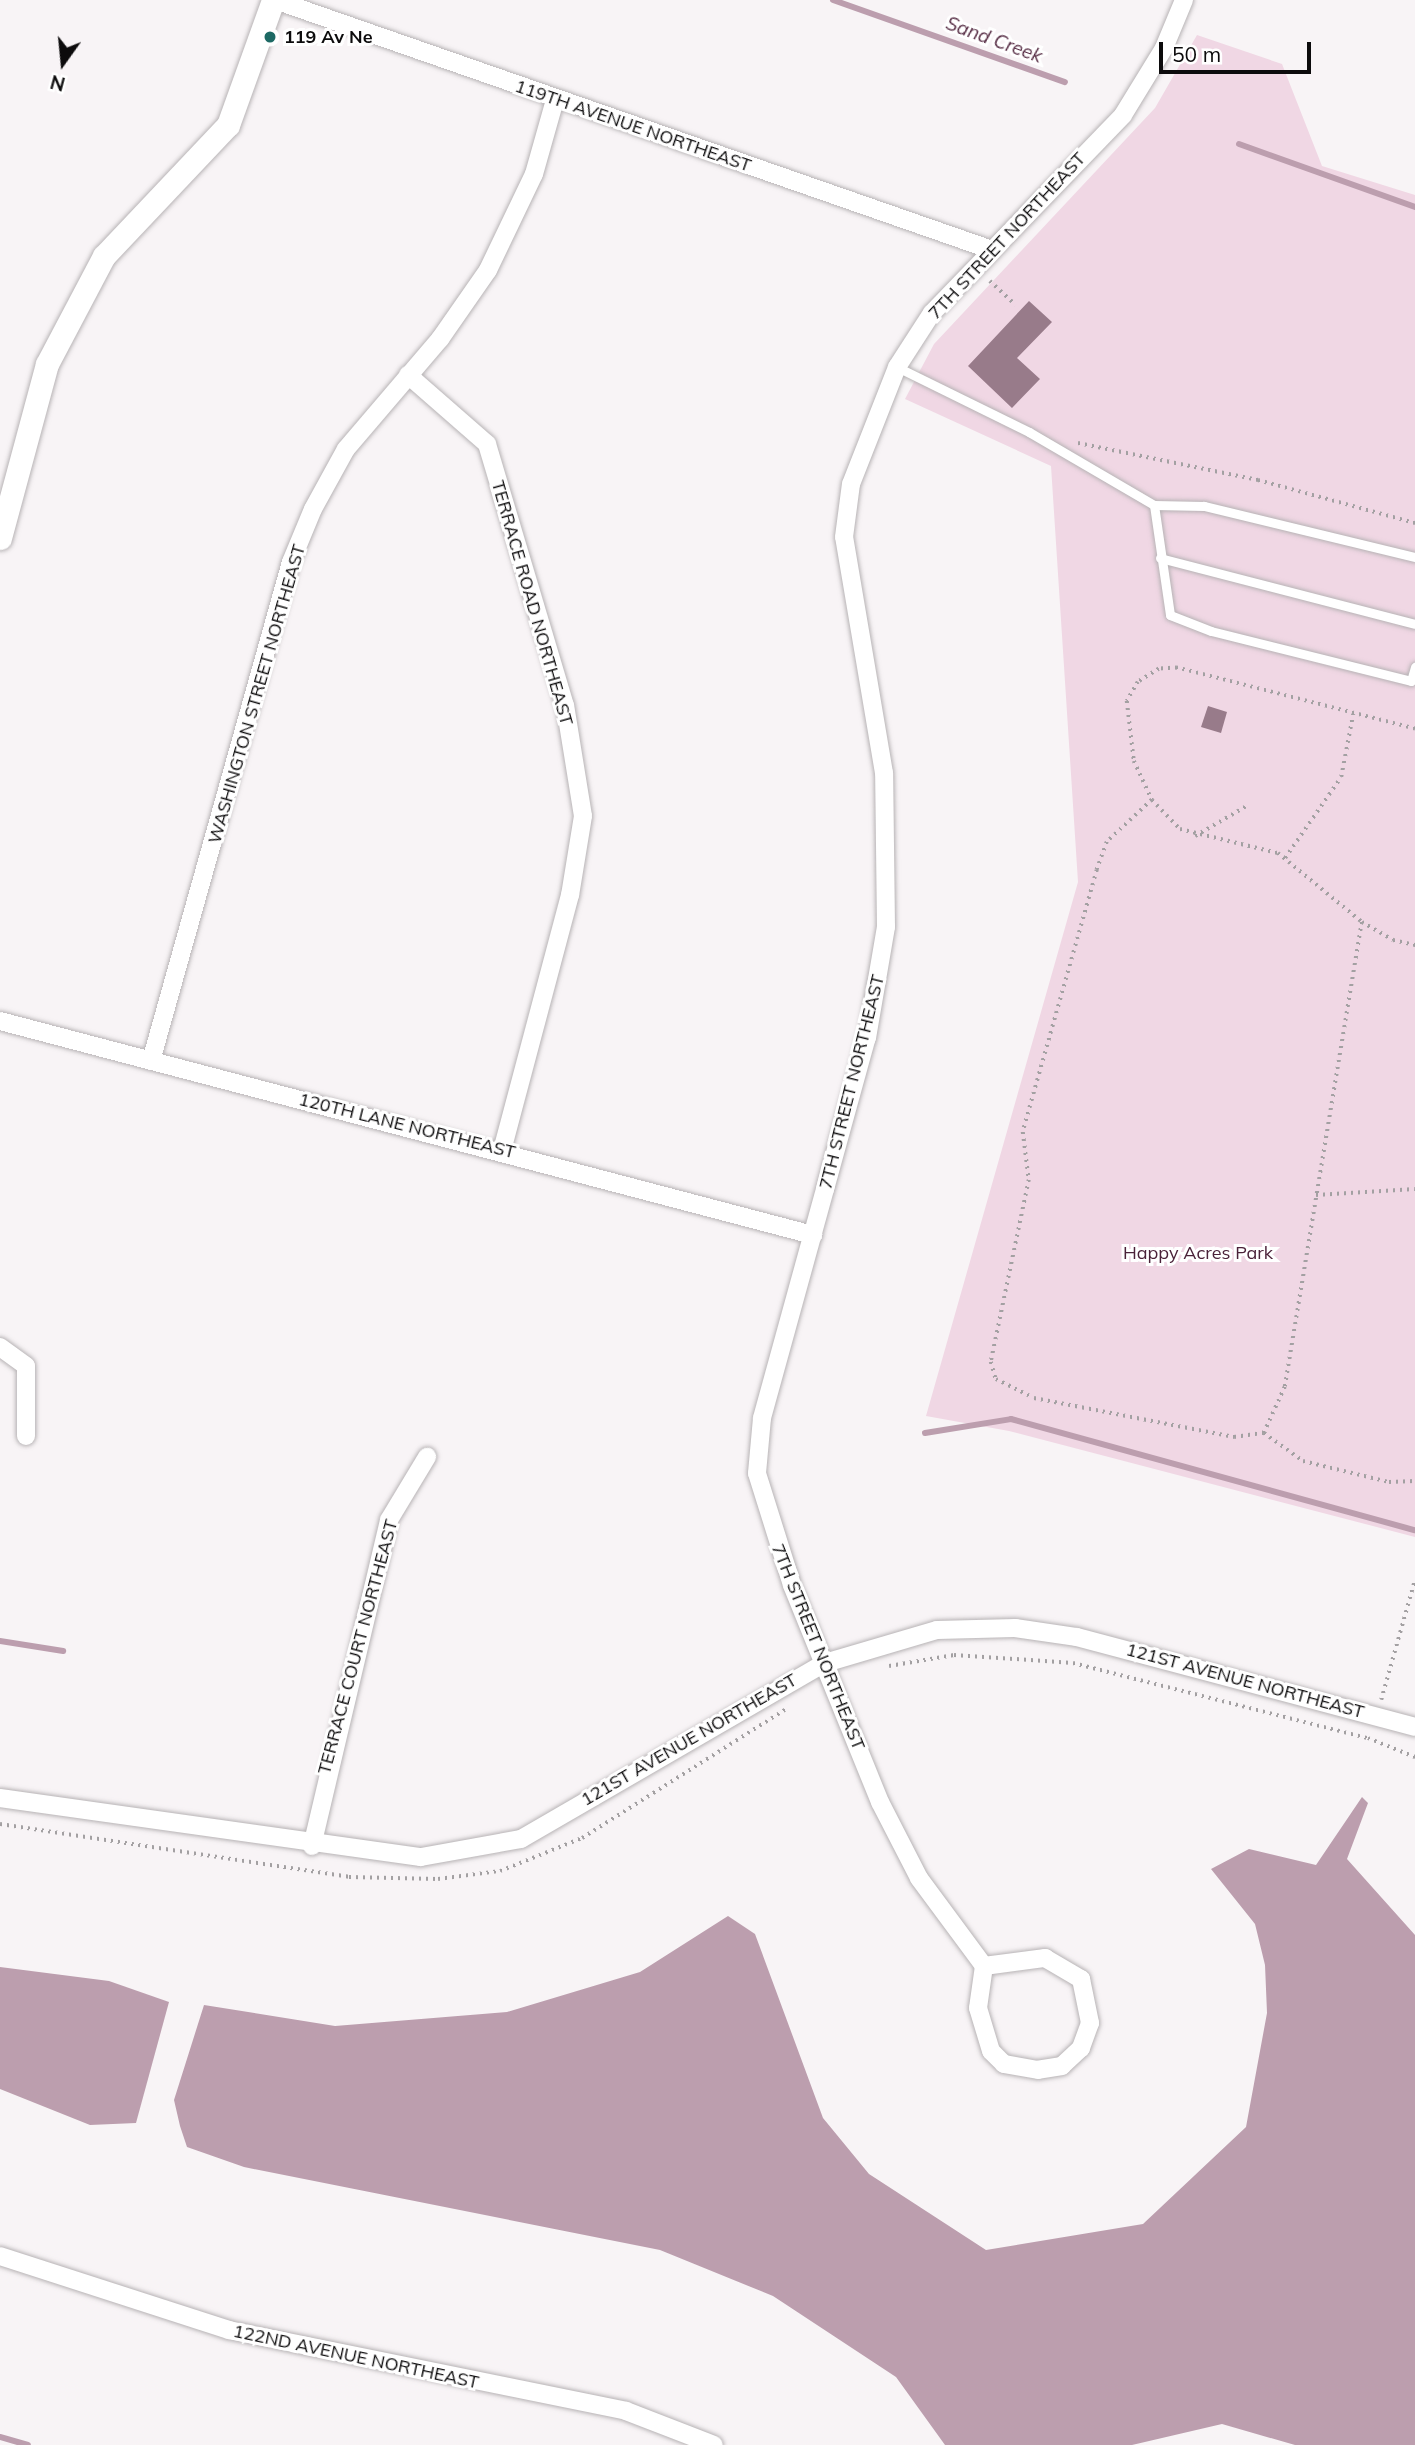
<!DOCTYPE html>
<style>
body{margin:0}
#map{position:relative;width:1415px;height:2445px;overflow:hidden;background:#f8f4f6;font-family:Mulish,sans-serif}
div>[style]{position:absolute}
.green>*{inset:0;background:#f0d7e4}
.water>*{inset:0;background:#bc9eae}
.stream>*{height:6px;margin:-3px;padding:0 3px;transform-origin:3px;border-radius:3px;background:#bc9eae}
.building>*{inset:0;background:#987b8a}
.path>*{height:3.5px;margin-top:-1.75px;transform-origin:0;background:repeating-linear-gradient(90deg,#a3a0a2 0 2px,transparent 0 7px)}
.roads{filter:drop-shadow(0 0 2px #b7b3b5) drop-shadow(0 0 2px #b7b3b5)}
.service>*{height:9px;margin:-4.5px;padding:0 4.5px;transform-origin:4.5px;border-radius:4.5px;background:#fff}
.minor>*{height:18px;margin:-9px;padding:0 9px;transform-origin:9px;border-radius:9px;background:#fff}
.tertiary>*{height:23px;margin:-11.5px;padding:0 11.5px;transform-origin:11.5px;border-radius:11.5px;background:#fff}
.dots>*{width:19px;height:19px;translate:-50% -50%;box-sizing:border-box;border:4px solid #fff;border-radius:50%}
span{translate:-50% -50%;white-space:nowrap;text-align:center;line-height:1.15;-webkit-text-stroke:6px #fff;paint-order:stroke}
.poi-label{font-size:18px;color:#0c0b0c;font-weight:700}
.left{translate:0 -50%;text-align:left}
.street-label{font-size:18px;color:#0c0b0c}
.park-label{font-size:18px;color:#4a2139}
.water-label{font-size:19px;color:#552b43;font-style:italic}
.north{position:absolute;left:28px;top:28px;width:70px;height:70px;-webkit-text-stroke:5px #fff;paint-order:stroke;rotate:195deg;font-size:19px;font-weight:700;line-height:28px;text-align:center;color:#0c0b0c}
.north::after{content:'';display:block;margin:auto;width:24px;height:32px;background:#0c0b0c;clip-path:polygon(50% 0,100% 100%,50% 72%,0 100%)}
.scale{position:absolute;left:1159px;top:42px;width:152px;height:32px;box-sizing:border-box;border:4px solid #0c0b0c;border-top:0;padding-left:9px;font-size:21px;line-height:24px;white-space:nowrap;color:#0c0b0c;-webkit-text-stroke:5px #fff;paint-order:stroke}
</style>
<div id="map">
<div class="green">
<div style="clip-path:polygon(1197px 35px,1282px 64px,1322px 166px,1415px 195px,1415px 1537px,1009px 1431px,926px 1416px,1078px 882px,1051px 466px,905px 399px,934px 344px,1155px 108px)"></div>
</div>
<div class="water">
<div style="clip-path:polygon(1362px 1797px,1368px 1803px,1347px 1859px,1415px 1935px,1415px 2445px,1295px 2445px,1222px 2424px,1132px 2445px,945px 2445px,896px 2377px,773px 2296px,660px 2250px,244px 2167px,187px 2147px,180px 2126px,174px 2100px,204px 2005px,335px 2026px,507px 2012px,640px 1972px,728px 1916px,755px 1934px,823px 2118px,869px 2174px,986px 2250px,1143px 2224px,1246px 2127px,1267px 2013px,1265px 1965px,1255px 1924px,1211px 1869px,1249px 1849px,1316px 1865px)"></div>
<div style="clip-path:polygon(0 1967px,109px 1981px,169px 2002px,136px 2123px,90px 2125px,0 2089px)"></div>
</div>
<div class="stream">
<div style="left:833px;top:0;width:246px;rotate:19.5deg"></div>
<div style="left:1239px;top:144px;width:187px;rotate:19.7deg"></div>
<div style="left:925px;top:1433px;width:87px;rotate:-9.2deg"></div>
<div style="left:1011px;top:1419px;width:419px;rotate:15.4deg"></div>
<div style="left:0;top:1641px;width:64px;rotate:9deg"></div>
<div style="left:0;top:2437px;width:29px;rotate:16deg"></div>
</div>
<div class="building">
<div style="clip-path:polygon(1029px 301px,1052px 322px,1017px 358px,1040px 379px,1012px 408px,968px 366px)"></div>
<div style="clip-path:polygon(1208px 706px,1227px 712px,1221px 733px,1201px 727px)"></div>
</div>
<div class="path">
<div style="left:990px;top:281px;width:35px;rotate:43deg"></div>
<div style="left:1078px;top:443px;width:184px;rotate:11.6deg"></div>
<div style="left:1258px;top:480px;width:163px;rotate:15.3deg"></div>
<div style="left:1415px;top:729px;width:246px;rotate:-165.6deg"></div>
<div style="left:1177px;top:668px;width:18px;rotate:177deg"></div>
<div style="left:1159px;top:669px;width:25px;rotate:148deg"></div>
<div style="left:1138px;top:682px;width:22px;rotate:120deg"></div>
<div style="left:1127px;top:701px;width:60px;rotate:83.3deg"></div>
<div style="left:1134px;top:761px;width:43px;rotate:65.2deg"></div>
<div style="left:1152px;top:800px;width:40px;rotate:46deg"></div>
<div style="left:1180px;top:829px;width:101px;rotate:13.8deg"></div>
<div style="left:1278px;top:853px;width:109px;rotate:39.4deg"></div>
<div style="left:1362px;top:922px;width:36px;rotate:30deg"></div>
<div style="left:1393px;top:940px;width:23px;rotate:13deg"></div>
<div style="left:1152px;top:800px;width:62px;rotate:137deg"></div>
<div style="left:1107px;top:842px;width:30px;rotate:110deg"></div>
<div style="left:1097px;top:870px;width:272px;rotate:105.8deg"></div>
<div style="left:1023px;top:1132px;width:48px;rotate:82.9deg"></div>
<div style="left:1029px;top:1180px;width:186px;rotate:101.8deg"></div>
<div style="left:991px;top:1362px;width:18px;rotate:74deg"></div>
<div style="left:996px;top:1379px;width:42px;rotate:26.6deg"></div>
<div style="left:1034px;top:1398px;width:204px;rotate:11deg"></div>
<div style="left:1234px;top:1437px;width:30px;rotate:-8deg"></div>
<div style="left:1195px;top:836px;width:61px;rotate:-30.3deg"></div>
<div style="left:1285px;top:858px;width:98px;rotate:-55.3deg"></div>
<div style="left:1341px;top:777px;width:64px;rotate:-79.2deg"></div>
<div style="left:1362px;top:922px;width:471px;rotate:99.4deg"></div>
<div style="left:1285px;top:1387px;width:51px;rotate:114.5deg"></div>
<div style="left:1264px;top:1433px;width:48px;rotate:35.7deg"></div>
<div style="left:1303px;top:1461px;width:89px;rotate:13.7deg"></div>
<div style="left:1389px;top:1482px;width:26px;rotate:-2deg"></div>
<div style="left:1316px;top:1195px;width:99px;rotate:-3.5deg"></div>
<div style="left:889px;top:1666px;width:66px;rotate:-9.6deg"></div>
<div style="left:954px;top:1655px;width:119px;rotate:3.8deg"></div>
<div style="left:1073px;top:1663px;width:304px;rotate:14.3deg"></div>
<div style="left:1368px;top:1738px;width:51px;rotate:22deg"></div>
<div style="left:1381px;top:1700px;width:126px;rotate:-74.3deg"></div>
<div style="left:0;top:1824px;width:353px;rotate:8.6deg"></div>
<div style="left:349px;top:1877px;width:89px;rotate:1.3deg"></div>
<div style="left:438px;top:1879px;width:63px;rotate:-7.4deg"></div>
<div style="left:500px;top:1871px;width:88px;rotate:-21.9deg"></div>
<div style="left:582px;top:1838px;width:241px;rotate:-32.3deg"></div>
</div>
<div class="roads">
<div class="service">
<div style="left:897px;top:367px;width:147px;rotate:26.2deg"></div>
<div style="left:1029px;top:432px;width:145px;rotate:30.3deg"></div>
<div style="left:1154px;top:505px;width:50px;rotate:1.1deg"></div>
<div style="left:1204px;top:506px;width:217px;rotate:13.6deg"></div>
<div style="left:1154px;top:505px;width:111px;rotate:81.7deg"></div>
<div style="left:1170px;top:615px;width:44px;rotate:21.3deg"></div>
<div style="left:1211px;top:631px;width:206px;rotate:14deg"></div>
<div style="left:1411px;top:681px;width:15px;rotate:-74deg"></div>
<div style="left:1160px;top:558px;width:263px;rotate:14.5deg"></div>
</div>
<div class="minor">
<div style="left:275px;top:0;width:759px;rotate:19.22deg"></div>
<div style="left:408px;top:375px;width:105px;rotate:41.1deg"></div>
<div style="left:487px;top:444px;width:272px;rotate:73.4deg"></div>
<div style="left:565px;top:705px;width:112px;rotate:80.8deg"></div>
<div style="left:583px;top:816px;width:80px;rotate:99.3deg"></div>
<div style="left:570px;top:895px;width:264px;rotate:104.9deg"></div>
<div style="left:0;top:1021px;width:841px;rotate:14.75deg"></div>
<div style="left:151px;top:1061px;width:518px;rotate:-74.33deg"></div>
<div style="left:291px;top:562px;width:57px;rotate:-67.5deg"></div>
<div style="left:313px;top:509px;width:68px;rotate:-61.2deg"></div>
<div style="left:346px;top:449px;width:145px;rotate:-49.5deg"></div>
<div style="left:440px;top:339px;width:84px;rotate:-55.2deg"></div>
<div style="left:488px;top:270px;width:106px;rotate:-64.4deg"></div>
<div style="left:534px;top:174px;width:77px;rotate:-74.2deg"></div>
<div style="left:0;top:1347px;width:32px;rotate:36deg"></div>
<div style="left:26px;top:1366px;width:70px;rotate:90deg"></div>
<div style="left:0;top:1798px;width:425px;rotate:8deg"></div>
<div style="left:421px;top:1857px;width:102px;rotate:-10.2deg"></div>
<div style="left:521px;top:1839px;width:351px;rotate:-30.1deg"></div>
<div style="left:825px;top:1663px;width:117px;rotate:-16.4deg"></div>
<div style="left:937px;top:1630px;width:78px;rotate:-1.5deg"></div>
<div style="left:1015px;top:1628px;width:63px;rotate:8.3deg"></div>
<div style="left:1077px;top:1637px;width:350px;rotate:14.9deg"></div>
<div style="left:312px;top:1846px;width:335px;rotate:-76.7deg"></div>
<div style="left:389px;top:1520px;width:74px;rotate:-58.9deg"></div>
<div style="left:984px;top:1966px;width:62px;rotate:-7.5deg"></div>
<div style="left:1045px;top:1958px;width:42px;rotate:30.3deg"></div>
<div style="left:1081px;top:1979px;width:45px;rotate:78.4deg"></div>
<div style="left:1090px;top:2023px;width:27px;rotate:110deg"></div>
<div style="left:1081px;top:2048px;width:26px;rotate:137deg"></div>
<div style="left:1062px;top:2066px;width:24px;rotate:171deg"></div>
<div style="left:1038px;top:2070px;width:35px;rotate:-170deg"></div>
<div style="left:1004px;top:2064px;width:18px;rotate:-135deg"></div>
<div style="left:991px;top:2051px;width:45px;rotate:-106.8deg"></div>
<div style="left:978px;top:2008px;width:42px;rotate:-81.9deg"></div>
<div style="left:984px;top:1966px;width:109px;rotate:-126.5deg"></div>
<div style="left:919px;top:1878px;width:85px;rotate:-117.2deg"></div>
<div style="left:880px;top:1802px;width:234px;rotate:-112.1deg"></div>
<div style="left:792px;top:1585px;width:117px;rotate:-107.4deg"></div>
<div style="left:757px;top:1473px;width:55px;rotate:-84.8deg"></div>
<div style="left:762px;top:1418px;width:394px;rotate:-74.6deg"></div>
<div style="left:867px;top:1038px;width:113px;rotate:-80.3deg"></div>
<div style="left:886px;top:927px;width:154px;rotate:-90.7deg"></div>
<div style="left:884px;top:773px;width:239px;rotate:-99.6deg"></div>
<div style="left:844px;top:537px;width:53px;rotate:-82.5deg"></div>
<div style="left:851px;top:484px;width:126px;rotate:-68.5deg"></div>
<div style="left:897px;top:367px;width:64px;rotate:-57.1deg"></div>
<div style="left:932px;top:313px;width:275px;rotate:-46deg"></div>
<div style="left:1123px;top:115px;width:79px;rotate:-58.5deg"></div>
<div style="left:1164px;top:48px;width:52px;rotate:-67.4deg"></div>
<div style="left:0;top:2256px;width:241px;rotate:17.9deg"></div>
<div style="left:229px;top:2330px;width:405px;rotate:11.5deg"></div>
<div style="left:626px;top:2411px;width:94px;rotate:21.1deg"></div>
</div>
<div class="tertiary">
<div style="left:0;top:538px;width:180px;rotate:-74.9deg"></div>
<div style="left:47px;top:364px;width:122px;rotate:-62.2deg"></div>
<div style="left:104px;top:256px;width:180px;rotate:-46.6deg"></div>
<div style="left:228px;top:125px;width:133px;rotate:-70.2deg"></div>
</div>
</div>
<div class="dots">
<div style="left:270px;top:37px;background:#1d6964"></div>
</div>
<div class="poi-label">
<span class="left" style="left:284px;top:37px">119 Av Ne</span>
</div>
<div class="street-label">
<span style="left:633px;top:126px;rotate:19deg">119TH AVENUE NORTHEAST</span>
<span style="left:1007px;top:236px;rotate:-47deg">7TH STREET NORTHEAST</span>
<span style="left:532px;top:603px;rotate:74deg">TERRACE ROAD NORTHEAST</span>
<span style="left:257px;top:694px;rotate:-74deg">WASHINGTON STREET NORTHEAST</span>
<span style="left:852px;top:1082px;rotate:-76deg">7TH STREET NORTHEAST</span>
<span style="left:407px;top:1126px;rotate:14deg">120TH LANE NORTHEAST</span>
<span style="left:358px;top:1647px;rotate:-75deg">TERRACE COURT NORTHEAST</span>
<span style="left:818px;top:1647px;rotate:68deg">7TH STREET NORTHEAST</span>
<span style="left:1245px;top:1681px;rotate:15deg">121ST AVENUE NORTHEAST</span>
<span style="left:689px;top:1740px;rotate:-30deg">121ST AVENUE NORTHEAST</span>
<span style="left:356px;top:2357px;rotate:12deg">122ND AVENUE NORTHEAST</span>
</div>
<div class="park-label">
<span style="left:1198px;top:1253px">Happy Acres Park</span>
</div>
<div class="water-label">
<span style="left:994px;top:40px;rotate:20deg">Sand Creek</span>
</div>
<div class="north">N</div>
<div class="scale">50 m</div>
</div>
